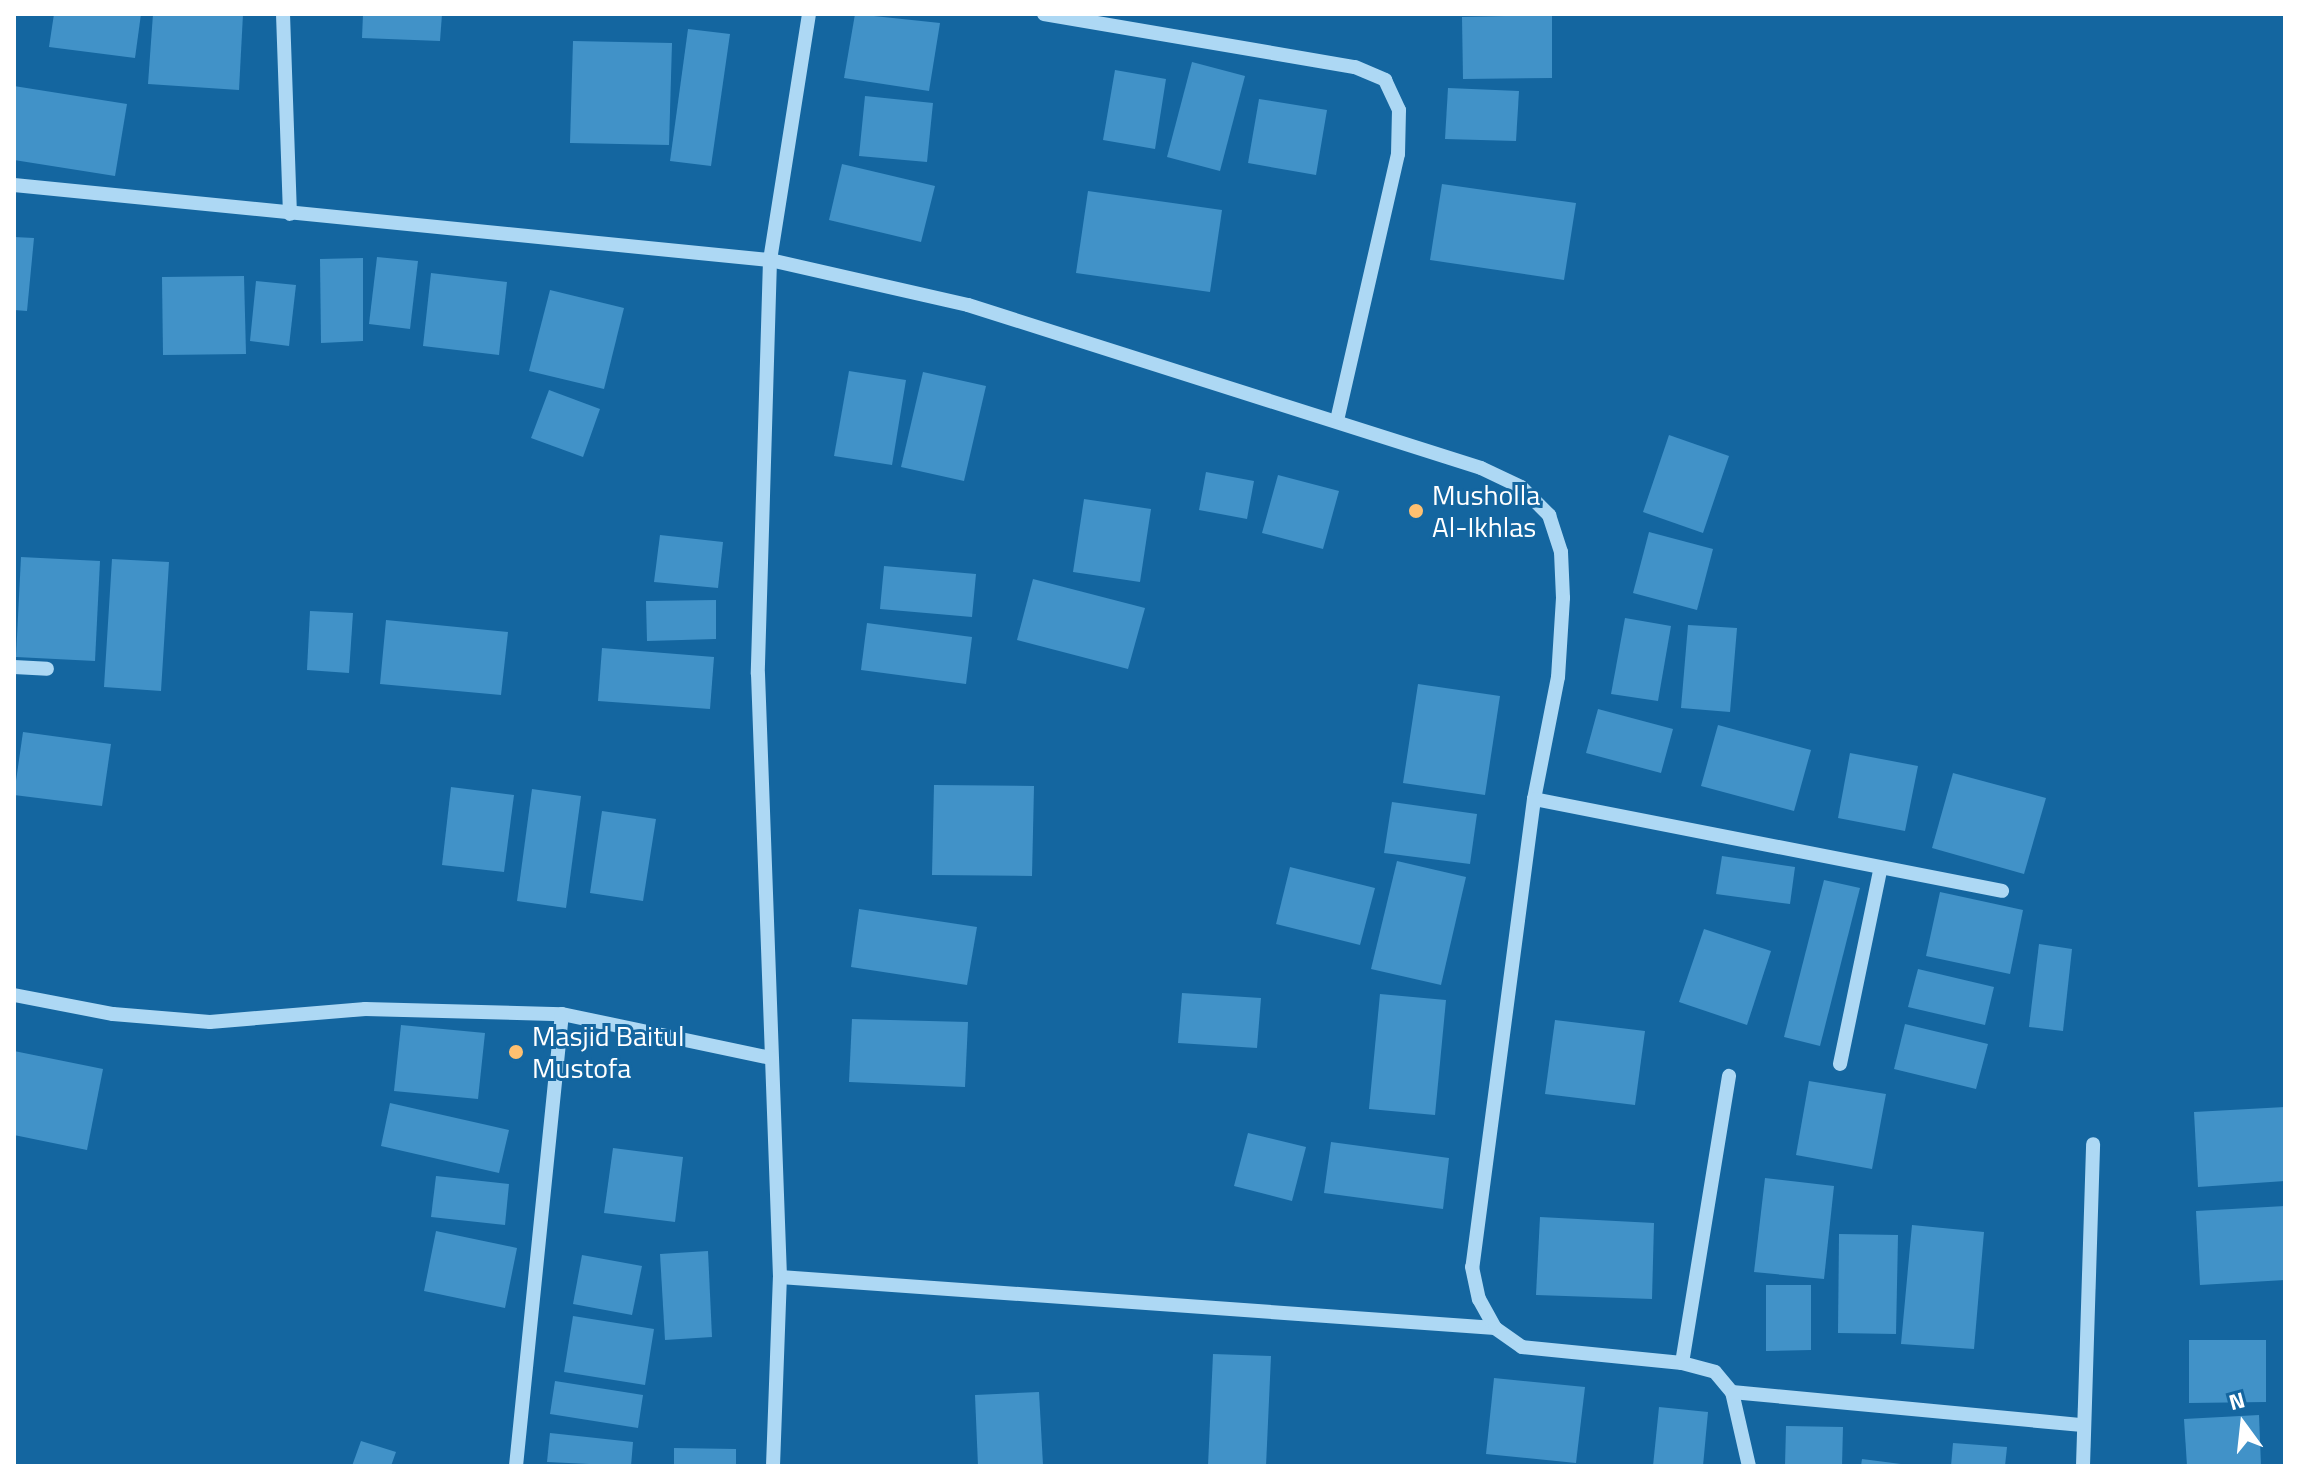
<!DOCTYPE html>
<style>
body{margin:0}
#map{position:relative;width:2299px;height:1480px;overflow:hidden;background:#1466a0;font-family:"Titillium Web",sans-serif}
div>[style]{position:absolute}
.building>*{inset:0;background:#4192c8}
.minor>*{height:14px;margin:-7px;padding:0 7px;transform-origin:7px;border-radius:7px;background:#add8f4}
.dots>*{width:22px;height:22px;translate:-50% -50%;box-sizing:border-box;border:4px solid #1466a0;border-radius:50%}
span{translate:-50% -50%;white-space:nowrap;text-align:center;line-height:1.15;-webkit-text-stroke:6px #1466a0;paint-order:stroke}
.poi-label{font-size:28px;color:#fff}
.left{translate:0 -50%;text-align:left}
.frame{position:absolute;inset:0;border:16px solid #fff;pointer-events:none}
.north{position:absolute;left:2203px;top:1384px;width:80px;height:80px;-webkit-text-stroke:6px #1466a0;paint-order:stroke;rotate:345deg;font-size:22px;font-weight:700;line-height:32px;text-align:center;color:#fff}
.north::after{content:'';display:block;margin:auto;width:28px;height:36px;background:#fff;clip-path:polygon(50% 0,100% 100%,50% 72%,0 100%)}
</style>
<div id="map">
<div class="building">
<div style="clip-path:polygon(54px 14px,141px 14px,135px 58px,49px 47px)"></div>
<div style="clip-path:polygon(153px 14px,243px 14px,239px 90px,148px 84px)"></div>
<div style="clip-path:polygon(363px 14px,442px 14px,440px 41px,362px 38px)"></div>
<div style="clip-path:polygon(855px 14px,940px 23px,929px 91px,844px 78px)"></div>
<div style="clip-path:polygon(1552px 15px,1552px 78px,1463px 79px,1462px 17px)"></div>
<div style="clip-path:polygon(688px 29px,730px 34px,711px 166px,670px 161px)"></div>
<div style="clip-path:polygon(573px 41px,672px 43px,669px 145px,570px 143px)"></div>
<div style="clip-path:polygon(1192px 62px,1245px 76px,1220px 171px,1167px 157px)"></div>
<div style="clip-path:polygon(1115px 70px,1166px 79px,1155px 149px,1103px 140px)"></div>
<div style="clip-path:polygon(14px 86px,127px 104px,115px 176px,14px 160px)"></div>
<div style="clip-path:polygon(1448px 88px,1519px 91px,1516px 141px,1445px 139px)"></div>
<div style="clip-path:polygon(865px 96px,933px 103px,927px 162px,859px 156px)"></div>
<div style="clip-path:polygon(1259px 99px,1327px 110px,1316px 175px,1248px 163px)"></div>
<div style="clip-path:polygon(842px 164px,935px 186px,921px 242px,829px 220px)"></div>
<div style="clip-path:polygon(1442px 184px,1576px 203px,1564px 280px,1430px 260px)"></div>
<div style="clip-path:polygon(1088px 191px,1222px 210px,1210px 292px,1076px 273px)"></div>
<div style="clip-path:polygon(14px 237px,34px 238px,27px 311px,14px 310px)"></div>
<div style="clip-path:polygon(377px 257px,418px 261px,410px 329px,369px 324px)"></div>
<div style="clip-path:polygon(363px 258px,363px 341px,321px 343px,320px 259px)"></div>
<div style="clip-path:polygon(431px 273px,507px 282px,499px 355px,423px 346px)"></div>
<div style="clip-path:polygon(244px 276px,246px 354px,163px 355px,162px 277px)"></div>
<div style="clip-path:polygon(256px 281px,296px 285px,289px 346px,250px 341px)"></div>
<div style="clip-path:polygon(550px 290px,624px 308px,604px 389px,529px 371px)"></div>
<div style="clip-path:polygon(849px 371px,906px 380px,892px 465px,834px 456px)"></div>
<div style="clip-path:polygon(923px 372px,986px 386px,964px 481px,901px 467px)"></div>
<div style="clip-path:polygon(549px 390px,600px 409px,583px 457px,531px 438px)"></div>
<div style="clip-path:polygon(1669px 435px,1729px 456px,1703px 533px,1643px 512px)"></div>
<div style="clip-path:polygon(1206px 472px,1254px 481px,1247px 519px,1199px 510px)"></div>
<div style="clip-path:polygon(1278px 475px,1339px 491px,1323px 549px,1262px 533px)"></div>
<div style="clip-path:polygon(1084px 499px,1151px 509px,1140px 582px,1073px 572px)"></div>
<div style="clip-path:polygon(1649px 532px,1713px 549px,1697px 610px,1633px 593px)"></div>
<div style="clip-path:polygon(660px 535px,723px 542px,718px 588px,654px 582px)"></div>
<div style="clip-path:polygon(21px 557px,100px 561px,95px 661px,16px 657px)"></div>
<div style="clip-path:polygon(112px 559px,169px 562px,161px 691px,104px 687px)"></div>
<div style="clip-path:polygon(884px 566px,976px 574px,972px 617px,880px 609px)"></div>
<div style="clip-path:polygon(1033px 579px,1145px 608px,1128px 669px,1017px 640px)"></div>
<div style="clip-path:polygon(716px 600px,716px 639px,647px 641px,646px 601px)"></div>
<div style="clip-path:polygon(310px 611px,353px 613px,349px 673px,307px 670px)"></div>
<div style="clip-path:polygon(1625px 618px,1671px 626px,1658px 701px,1611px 694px)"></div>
<div style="clip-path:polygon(386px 620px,508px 632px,501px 695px,380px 684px)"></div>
<div style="clip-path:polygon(867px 623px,972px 637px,966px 684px,861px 670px)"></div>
<div style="clip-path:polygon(1688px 625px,1737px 628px,1730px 712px,1681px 708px)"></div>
<div style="clip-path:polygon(602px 648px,714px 657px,710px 709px,598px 701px)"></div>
<div style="clip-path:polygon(1418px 684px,1500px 696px,1485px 795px,1403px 783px)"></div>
<div style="clip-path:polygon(1598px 709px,1673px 729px,1661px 773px,1586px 753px)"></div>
<div style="clip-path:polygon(1718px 725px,1811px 750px,1794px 811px,1701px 786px)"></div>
<div style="clip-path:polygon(23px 732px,111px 744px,102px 806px,14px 795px)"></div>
<div style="clip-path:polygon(1850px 753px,1918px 766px,1905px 831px,1838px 818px)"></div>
<div style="clip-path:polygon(1953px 773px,2046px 798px,2024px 874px,1932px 848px)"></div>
<div style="clip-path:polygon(934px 785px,1034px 786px,1032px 876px,932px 875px)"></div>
<div style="clip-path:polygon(451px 787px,514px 795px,504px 872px,442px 865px)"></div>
<div style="clip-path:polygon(532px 789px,581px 796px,566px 908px,517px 901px)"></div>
<div style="clip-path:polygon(1392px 802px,1477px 814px,1470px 864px,1384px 853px)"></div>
<div style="clip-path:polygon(602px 811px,656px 819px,643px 901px,590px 893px)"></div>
<div style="clip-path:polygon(1722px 856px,1795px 867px,1790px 904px,1716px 894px)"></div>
<div style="clip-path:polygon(1397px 861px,1466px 877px,1441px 985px,1371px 969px)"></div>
<div style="clip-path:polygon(1290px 867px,1375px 888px,1360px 945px,1276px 924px)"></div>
<div style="clip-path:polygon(1824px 880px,1860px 888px,1820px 1046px,1784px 1037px)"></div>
<div style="clip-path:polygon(1940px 892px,2023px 910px,2010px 974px,1926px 956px)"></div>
<div style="clip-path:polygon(859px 909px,977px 927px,967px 985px,851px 967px)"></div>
<div style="clip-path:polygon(1704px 929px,1771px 951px,1747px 1025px,1679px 1002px)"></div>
<div style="clip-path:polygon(2039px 944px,2072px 949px,2063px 1031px,2029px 1027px)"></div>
<div style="clip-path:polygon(1918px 969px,1994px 987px,1985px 1025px,1908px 1007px)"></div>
<div style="clip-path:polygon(1182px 993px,1261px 998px,1257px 1048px,1178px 1043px)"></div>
<div style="clip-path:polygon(1380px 994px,1446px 1000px,1435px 1115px,1369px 1109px)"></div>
<div style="clip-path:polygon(852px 1019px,968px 1022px,965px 1087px,849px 1082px)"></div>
<div style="clip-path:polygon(1555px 1020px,1645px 1031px,1635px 1105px,1545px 1094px)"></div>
<div style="clip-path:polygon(1905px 1024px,1988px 1044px,1976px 1089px,1894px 1069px)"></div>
<div style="clip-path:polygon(401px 1025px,485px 1033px,478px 1099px,394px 1091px)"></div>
<div style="clip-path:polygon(14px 1051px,103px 1069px,87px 1150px,14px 1135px)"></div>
<div style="clip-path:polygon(1809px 1081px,1886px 1094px,1872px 1169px,1796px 1155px)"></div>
<div style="clip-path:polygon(390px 1103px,509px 1130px,499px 1173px,381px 1146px)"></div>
<div style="clip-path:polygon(2285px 1107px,2285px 1181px,2198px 1187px,2194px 1112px)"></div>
<div style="clip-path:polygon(1248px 1133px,1306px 1147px,1292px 1201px,1234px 1186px)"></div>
<div style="clip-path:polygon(1331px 1142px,1449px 1158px,1443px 1209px,1324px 1193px)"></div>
<div style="clip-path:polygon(613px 1148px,683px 1157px,675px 1222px,604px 1213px)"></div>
<div style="clip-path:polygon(436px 1176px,509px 1184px,505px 1225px,431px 1217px)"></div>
<div style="clip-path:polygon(1765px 1178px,1834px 1186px,1824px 1279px,1754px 1272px)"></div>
<div style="clip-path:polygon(2285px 1206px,2285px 1280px,2200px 1285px,2196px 1211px)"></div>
<div style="clip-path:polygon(1540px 1217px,1654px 1223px,1652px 1299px,1536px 1295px)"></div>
<div style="clip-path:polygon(1912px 1225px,1984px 1232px,1974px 1349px,1901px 1344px)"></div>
<div style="clip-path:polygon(436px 1231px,517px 1248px,505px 1308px,424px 1291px)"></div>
<div style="clip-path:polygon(1839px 1234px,1898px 1235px,1896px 1334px,1838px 1333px)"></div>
<div style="clip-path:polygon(708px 1251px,712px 1337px,665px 1340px,660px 1254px)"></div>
<div style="clip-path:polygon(582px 1255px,642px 1266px,632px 1315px,573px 1304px)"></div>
<div style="clip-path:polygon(1766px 1285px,1811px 1285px,1811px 1350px,1766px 1351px)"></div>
<div style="clip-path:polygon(573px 1316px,654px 1329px,645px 1385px,564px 1372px)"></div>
<div style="clip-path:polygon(2189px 1340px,2266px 1340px,2266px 1402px,2189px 1403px)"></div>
<div style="clip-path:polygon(1213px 1354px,1271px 1356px,1266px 1466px,1208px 1466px)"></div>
<div style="clip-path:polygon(1494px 1378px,1585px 1387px,1576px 1463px,1486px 1454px)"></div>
<div style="clip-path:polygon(555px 1381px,643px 1395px,638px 1428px,550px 1414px)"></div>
<div style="clip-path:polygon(1039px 1392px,1043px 1465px,978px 1466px,975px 1395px)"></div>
<div style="clip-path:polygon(1659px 1407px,1708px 1412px,1703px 1466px,1653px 1466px)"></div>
<div style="clip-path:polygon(2259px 1415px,2261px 1466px,2187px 1466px,2184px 1419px)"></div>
<div style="clip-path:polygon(1786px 1426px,1843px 1427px,1842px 1466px,1785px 1466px)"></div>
<div style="clip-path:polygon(550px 1433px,633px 1442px,631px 1466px,547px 1462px)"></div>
<div style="clip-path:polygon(361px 1441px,396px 1452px,391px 1466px,352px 1466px)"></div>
<div style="clip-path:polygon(1953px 1443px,2007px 1447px,2005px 1466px,1951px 1466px)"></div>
<div style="clip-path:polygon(674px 1448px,736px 1449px,736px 1466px,674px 1466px)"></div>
<div style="clip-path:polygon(1862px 1459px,1901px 1464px,1901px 1466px,1861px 1466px)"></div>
</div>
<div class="minor">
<div style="left:283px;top:14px;width:200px;rotate:88deg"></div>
<div style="left:809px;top:14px;width:249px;rotate:99deg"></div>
<div style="left:770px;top:260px;width:414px;rotate:91.7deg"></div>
<div style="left:758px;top:674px;width:603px;rotate:87.91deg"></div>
<div style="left:780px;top:1277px;width:717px;rotate:4.08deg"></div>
<div style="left:1044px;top:14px;width:315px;rotate:9.7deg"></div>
<div style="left:1355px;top:67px;width:33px;rotate:23deg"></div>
<div style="left:1385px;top:80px;width:33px;rotate:65deg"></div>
<div style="left:1399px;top:110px;width:44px;rotate:91.3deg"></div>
<div style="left:1398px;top:154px;width:274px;rotate:102.9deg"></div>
<div style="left:14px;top:185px;width:760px;rotate:5.67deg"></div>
<div style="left:770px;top:260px;width:203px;rotate:12.8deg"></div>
<div style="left:968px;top:305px;width:538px;rotate:17.63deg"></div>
<div style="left:1481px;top:468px;width:44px;rotate:25.4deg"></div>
<div style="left:1521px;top:487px;width:40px;rotate:45deg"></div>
<div style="left:1549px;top:515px;width:39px;rotate:72deg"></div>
<div style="left:1561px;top:552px;width:46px;rotate:87.5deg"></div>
<div style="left:1563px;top:598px;width:79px;rotate:93.6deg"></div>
<div style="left:1558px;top:677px;width:124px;rotate:101.1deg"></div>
<div style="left:1534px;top:799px;width:472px;rotate:97.5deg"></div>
<div style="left:1472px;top:1267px;width:33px;rotate:78deg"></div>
<div style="left:1479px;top:1299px;width:33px;rotate:61deg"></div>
<div style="left:1495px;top:1328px;width:33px;rotate:35deg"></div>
<div style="left:1522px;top:1347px;width:161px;rotate:5.7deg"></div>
<div style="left:1682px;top:1363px;width:34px;rotate:15deg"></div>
<div style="left:1715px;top:1372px;width:26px;rotate:50deg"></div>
<div style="left:1732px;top:1392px;width:76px;rotate:77.1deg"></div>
<div style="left:14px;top:667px;width:33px;rotate:3deg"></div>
<div style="left:1534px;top:799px;width:477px;rotate:11.1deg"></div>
<div style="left:14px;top:995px;width:101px;rotate:10.9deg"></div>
<div style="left:113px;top:1014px;width:97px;rotate:4.7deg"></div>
<div style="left:210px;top:1022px;width:156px;rotate:-4.8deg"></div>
<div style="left:365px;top:1009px;width:197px;rotate:1.5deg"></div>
<div style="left:562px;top:1014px;width:213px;rotate:11.9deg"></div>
<div style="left:1840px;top:1064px;width:198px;rotate:-78.3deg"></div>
<div style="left:1682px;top:1363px;width:291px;rotate:-80.7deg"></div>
<div style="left:1732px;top:1392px;width:352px;rotate:5.4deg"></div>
<div style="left:516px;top:1466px;width:454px;rotate:-84.2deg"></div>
<div style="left:773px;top:1466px;width:189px;rotate:-87.9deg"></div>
<div style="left:2083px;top:1466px;width:322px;rotate:-88.2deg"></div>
</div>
<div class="dots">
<div style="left:1416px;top:511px;background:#ffc070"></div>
<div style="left:516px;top:1052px;background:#ffc070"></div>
</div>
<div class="poi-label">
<span class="left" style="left:1432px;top:511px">Musholla<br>Al-Ikhlas</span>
<span class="left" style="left:532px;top:1052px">Masjid Baitul<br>Mustofa</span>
</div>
<div class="frame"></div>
<div class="north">N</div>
</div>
